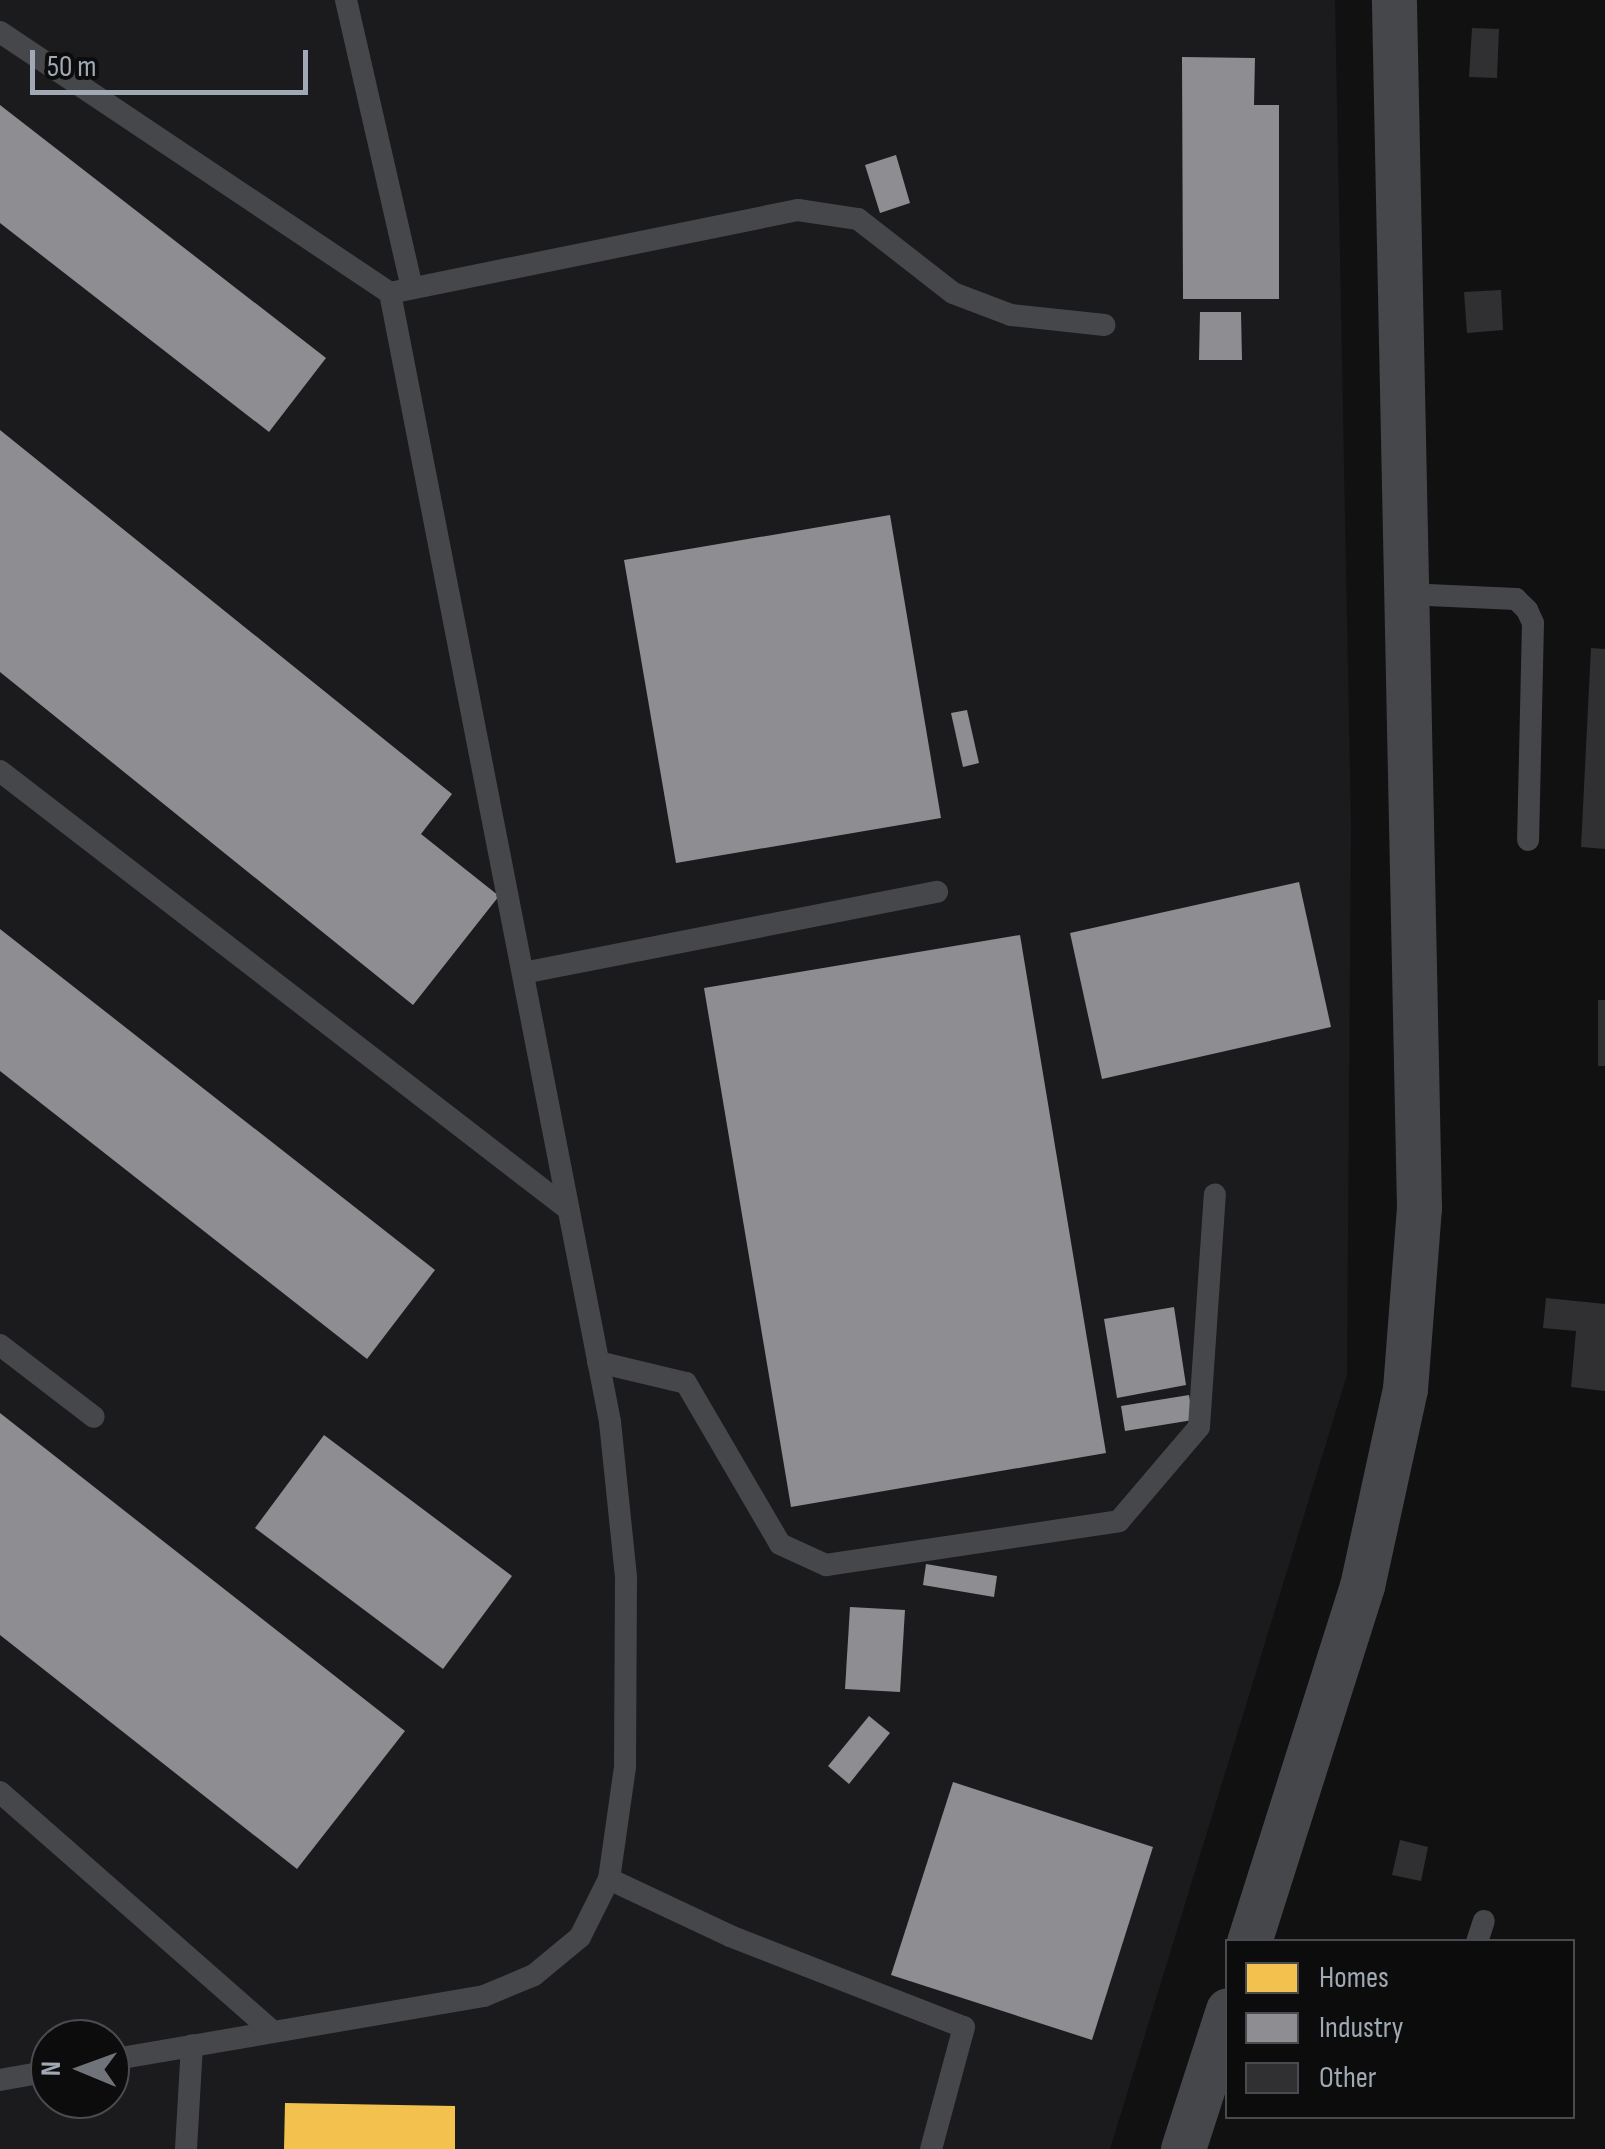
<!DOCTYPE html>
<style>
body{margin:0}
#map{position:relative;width:1605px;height:2149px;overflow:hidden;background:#111;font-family:"Sofia Sans Condensed",sans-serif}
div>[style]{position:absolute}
.built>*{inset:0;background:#1b1b1d}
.homes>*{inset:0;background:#f2c14e}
.industry>*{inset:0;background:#8d8d92}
.building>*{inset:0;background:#303032}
.lane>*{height:22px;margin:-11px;padding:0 11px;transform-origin:11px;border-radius:11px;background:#45474a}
.street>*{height:45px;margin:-22.5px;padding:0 22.5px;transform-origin:22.5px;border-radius:22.5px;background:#45474a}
span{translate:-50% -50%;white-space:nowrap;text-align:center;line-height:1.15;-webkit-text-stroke:10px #0c0c0d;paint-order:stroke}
.legend{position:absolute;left:1225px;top:1939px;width:350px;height:180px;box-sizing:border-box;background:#0c0c0d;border:2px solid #484b50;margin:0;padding:12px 18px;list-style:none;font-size:30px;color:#a1a9b4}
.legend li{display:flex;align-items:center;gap:20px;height:50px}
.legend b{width:50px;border:2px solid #484b50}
.north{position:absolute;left:30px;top:2019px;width:100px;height:100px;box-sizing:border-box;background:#0c0c0d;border:2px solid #484b50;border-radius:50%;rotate:271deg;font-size:28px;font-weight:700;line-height:40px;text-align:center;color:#a1a9b4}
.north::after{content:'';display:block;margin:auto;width:35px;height:45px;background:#6f747b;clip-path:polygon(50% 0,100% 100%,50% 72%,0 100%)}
.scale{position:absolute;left:30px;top:50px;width:278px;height:45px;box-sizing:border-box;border:5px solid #a1a9b4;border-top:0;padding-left:12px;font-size:30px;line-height:35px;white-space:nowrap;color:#a1a9b4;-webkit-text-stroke:8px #0c0c0d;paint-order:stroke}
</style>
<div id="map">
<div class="built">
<div style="clip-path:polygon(evenodd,0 0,1335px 0,1351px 825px,1347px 1375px,1110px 2149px,0 2149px,0 0,50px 2039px,110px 2039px,110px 2099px,50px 2099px,50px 2039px)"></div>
</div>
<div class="homes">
<div style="clip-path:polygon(285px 2103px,455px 2106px,455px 2149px,284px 2149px)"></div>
</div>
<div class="industry">
<div style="clip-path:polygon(1182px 57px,1255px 58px,1254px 105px,1279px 105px,1279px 299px,1183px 299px)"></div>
<div style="clip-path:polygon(0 105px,326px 358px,269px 432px,0 223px)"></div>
<div style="clip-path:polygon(896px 155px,910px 203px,880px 213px,865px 165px)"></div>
<div style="clip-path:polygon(1200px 312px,1241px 312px,1242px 360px,1199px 360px)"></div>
<div style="clip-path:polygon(0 430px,452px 794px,421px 834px,499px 896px,413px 1005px,0 672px)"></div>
<div style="clip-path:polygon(890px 515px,941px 818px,676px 863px,624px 560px)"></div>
<div style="clip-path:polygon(967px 710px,979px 763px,963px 767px,951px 713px)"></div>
<div style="clip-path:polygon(1299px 882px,1331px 1027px,1102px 1079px,1070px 933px)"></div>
<div style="clip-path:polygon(0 929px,435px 1270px,367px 1359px,0 1071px)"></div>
<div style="clip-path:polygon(1020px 935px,1106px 1453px,791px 1507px,704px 988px)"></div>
<div style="clip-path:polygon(1174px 1307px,1186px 1385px,1117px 1398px,1104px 1319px)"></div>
<div style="clip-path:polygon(1189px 1395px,1193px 1420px,1125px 1431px,1121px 1406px)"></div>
<div style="clip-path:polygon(0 1413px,405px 1731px,297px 1869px,0 1635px)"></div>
<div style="clip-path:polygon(324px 1435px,512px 1576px,443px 1669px,255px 1528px)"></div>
<div style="clip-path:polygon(926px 1564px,997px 1576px,994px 1597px,923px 1585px)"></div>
<div style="clip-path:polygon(850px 1607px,905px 1610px,900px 1692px,845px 1689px)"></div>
<div style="clip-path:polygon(869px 1716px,890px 1733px,849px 1784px,828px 1766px)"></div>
<div style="clip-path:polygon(953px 1782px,1153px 1847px,1092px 2040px,891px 1975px)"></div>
</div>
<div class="building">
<div style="clip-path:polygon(1472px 28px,1499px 29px,1497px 78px,1469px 77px)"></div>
<div style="clip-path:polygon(1501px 290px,1503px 330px,1467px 333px,1464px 292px)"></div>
<div style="clip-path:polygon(1591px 648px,1605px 649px,1605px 849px,1581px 847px)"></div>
<div style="clip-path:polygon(1598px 1000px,1605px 1000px,1605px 1066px,1598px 1066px)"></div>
<div style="clip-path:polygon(1546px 1298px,1605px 1304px,1605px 1391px,1571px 1387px,1576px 1331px,1543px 1328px)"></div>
<div style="clip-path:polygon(1400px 1840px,1428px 1847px,1421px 1881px,1392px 1875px)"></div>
</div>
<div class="lane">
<div style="left:346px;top:0;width:295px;rotate:77.1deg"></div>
<div style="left:0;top:32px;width:469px;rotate:33.8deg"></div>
<div style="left:390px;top:293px;width:1150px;rotate:78.97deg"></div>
<div style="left:610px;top:1422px;width:157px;rotate:84.1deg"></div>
<div style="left:626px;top:1578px;width:189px;rotate:90.3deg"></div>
<div style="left:625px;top:1767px;width:113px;rotate:98.1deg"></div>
<div style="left:609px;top:1879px;width:65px;rotate:116.6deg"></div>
<div style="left:580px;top:1937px;width:60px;rotate:140.4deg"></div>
<div style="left:534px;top:1975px;width:54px;rotate:157.2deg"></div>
<div style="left:484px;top:1996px;width:379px;rotate:170.3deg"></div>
<div style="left:390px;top:293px;width:416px;rotate:-11.5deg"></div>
<div style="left:798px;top:210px;width:61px;rotate:8.5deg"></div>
<div style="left:858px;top:219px;width:120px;rotate:37.9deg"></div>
<div style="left:953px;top:293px;width:62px;rotate:20.8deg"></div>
<div style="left:1011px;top:315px;width:94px;rotate:6.1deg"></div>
<div style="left:1406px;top:594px;width:110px;rotate:2.6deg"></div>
<div style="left:1516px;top:599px;width:16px;rotate:45deg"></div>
<div style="left:1527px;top:610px;width:14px;rotate:65deg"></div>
<div style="left:1533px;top:623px;width:217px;rotate:91.3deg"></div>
<div style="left:0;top:771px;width:717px;rotate:37.64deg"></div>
<div style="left:523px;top:973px;width:422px;rotate:-11.1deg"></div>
<div style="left:0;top:1345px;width:118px;rotate:37.5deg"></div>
<div style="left:598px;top:1362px;width:90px;rotate:13.4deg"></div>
<div style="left:686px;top:1383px;width:186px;rotate:59.7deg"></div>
<div style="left:780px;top:1544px;width:51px;rotate:24.5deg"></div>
<div style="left:826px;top:1565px;width:296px;rotate:-8.5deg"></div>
<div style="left:1119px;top:1521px;width:123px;rotate:-49.6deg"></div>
<div style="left:1199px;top:1427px;width:233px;rotate:-86.1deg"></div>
<div style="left:0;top:1792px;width:363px;rotate:41.3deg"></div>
<div style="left:609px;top:1879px;width:134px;rotate:25.2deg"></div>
<div style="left:730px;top:1936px;width:251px;rotate:21.3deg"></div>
<div style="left:964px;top:2027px;width:126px;rotate:105.1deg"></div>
<div style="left:1477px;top:1942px;width:22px;rotate:-72deg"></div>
<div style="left:0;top:2080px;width:51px;rotate:-10.2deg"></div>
<div style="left:186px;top:2149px;width:104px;rotate:-86.7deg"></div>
</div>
<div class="street">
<div style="left:1249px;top:1942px;width:374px;rotate:-72.4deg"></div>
<div style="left:1362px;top:1586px;width:202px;rotate:-77.7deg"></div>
<div style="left:1405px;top:1389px;width:182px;rotate:-85.6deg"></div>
<div style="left:1419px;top:1208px;width:1208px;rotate:-91.19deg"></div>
<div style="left:1183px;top:2149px;width:146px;rotate:-72.1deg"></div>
</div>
<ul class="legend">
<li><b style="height:28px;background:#f2c14e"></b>Homes</li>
<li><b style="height:28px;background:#8d8d92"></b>Industry</li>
<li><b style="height:28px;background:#303032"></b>Other</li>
</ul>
<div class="north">N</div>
<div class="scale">50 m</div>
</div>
